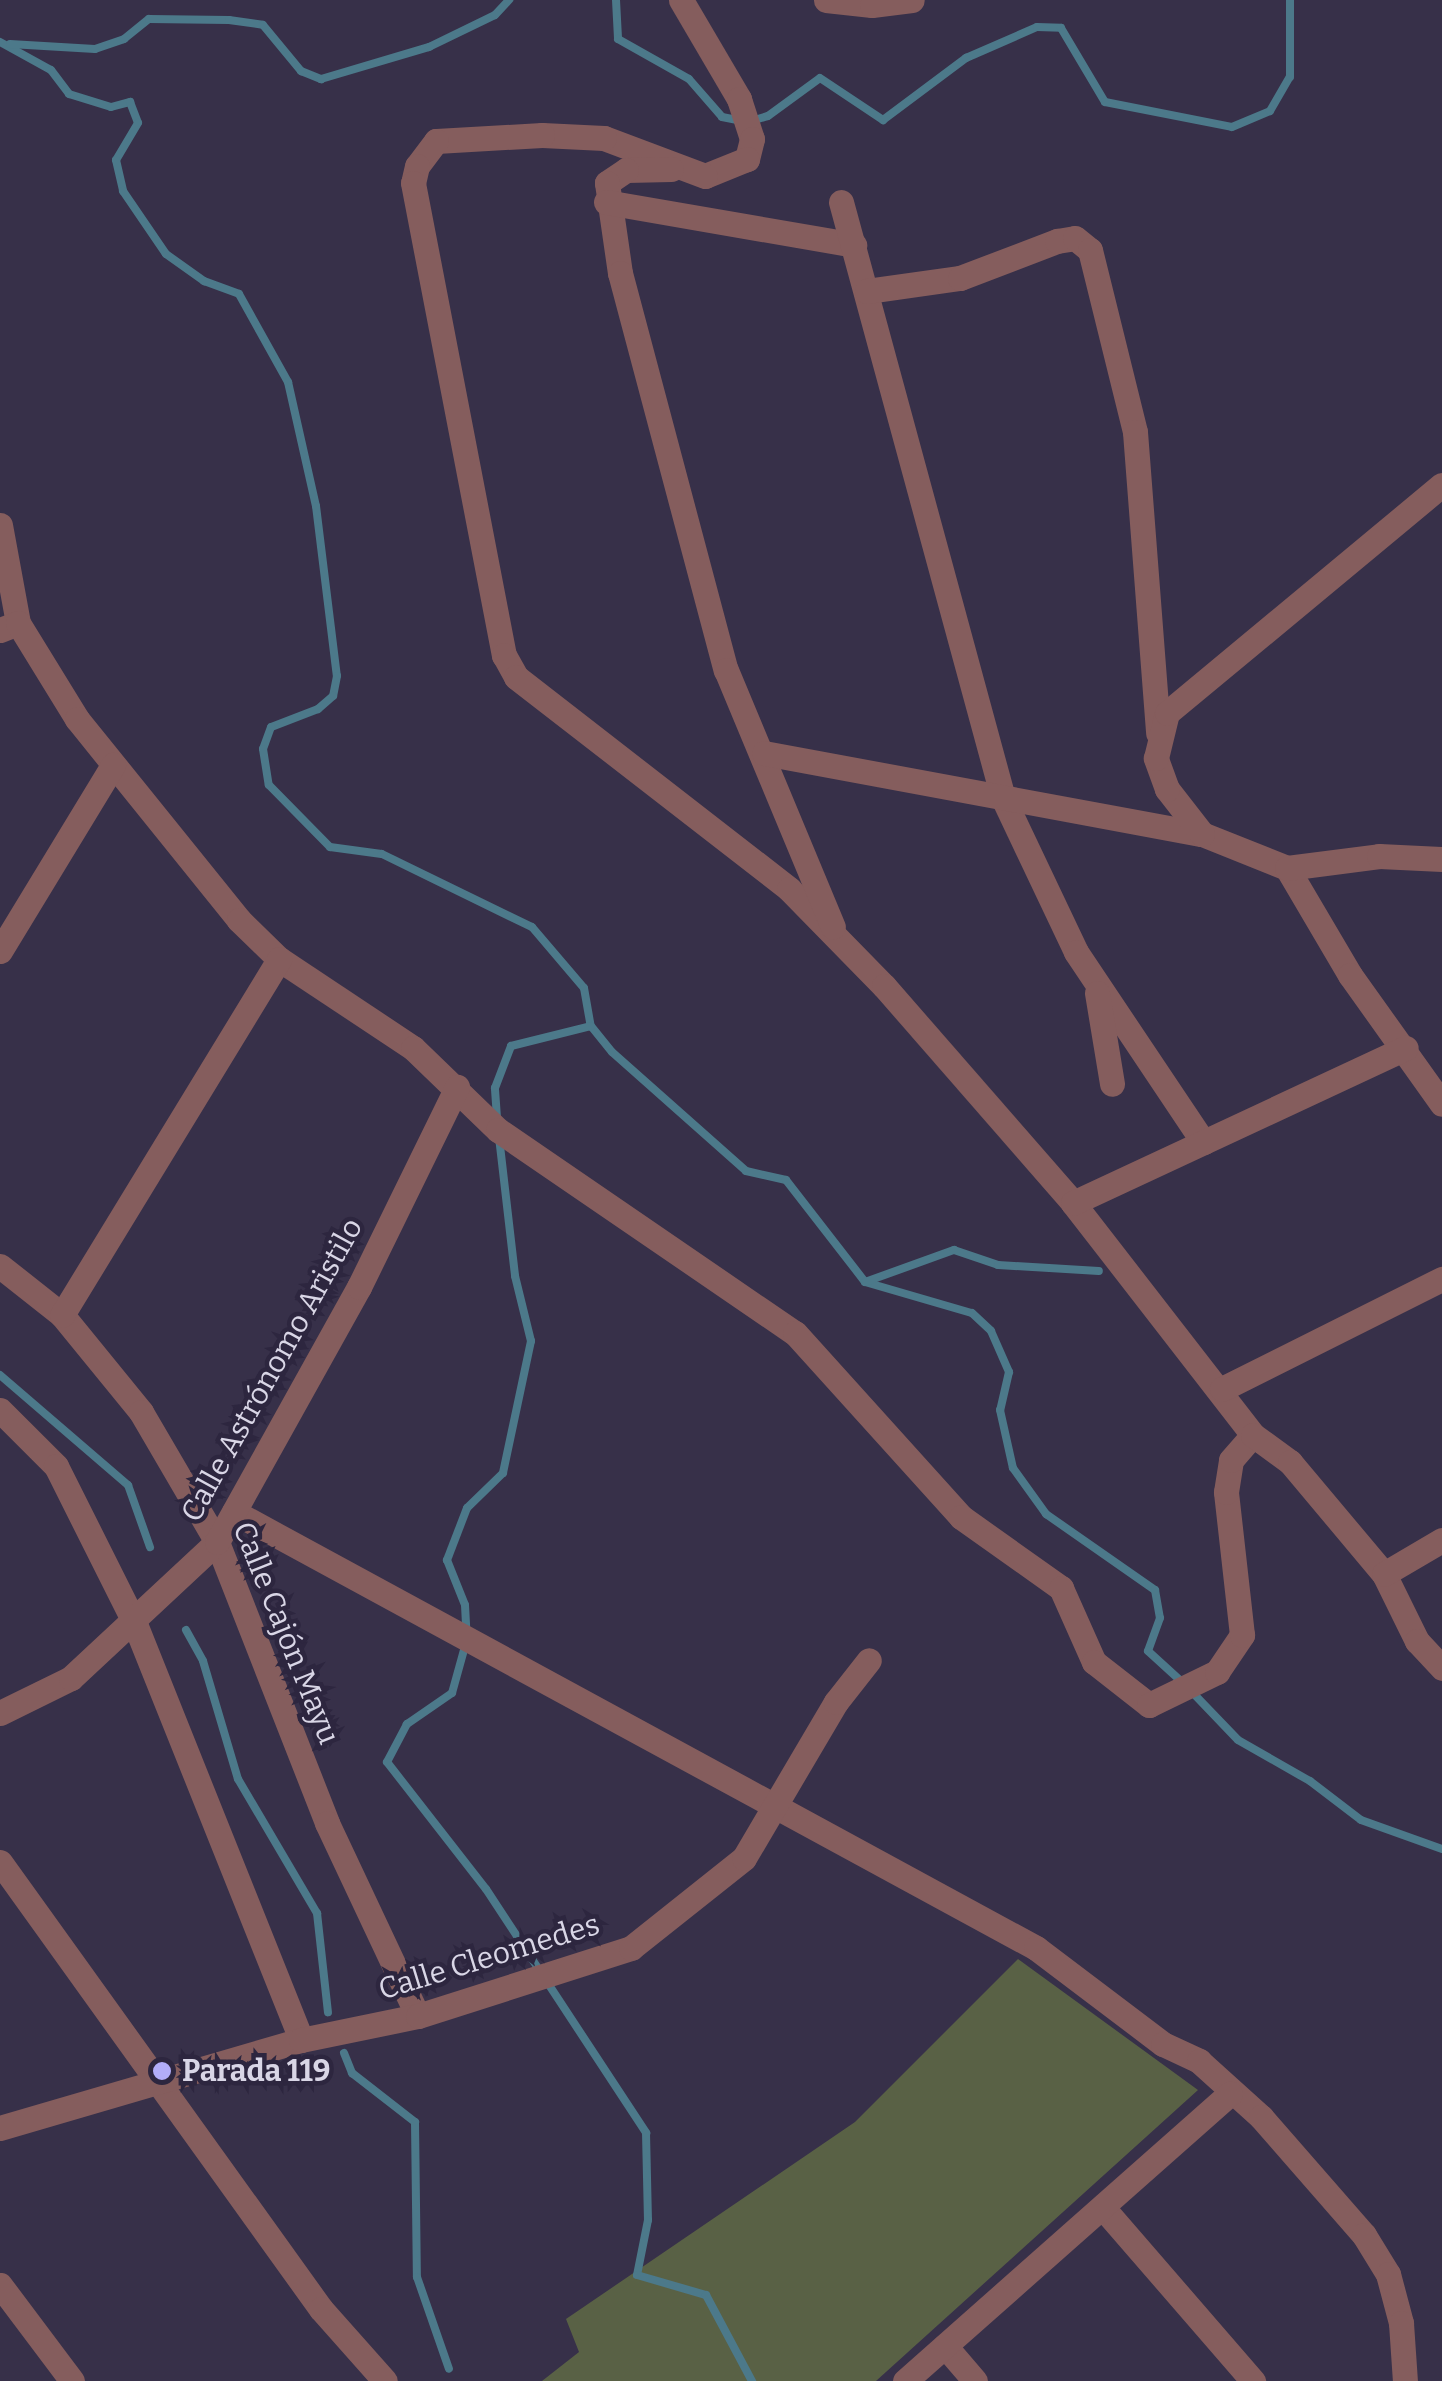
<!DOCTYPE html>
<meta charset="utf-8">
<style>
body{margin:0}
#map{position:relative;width:1442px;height:2381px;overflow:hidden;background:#373049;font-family:Bitter,serif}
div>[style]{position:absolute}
.green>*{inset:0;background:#596145}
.stream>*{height:8px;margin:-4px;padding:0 4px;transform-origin:4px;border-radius:4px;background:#4c798a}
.minor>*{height:25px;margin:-12.5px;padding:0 12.5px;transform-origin:12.5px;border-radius:12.5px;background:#855d5d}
.dots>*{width:28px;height:28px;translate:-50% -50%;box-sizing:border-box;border:5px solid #2d263f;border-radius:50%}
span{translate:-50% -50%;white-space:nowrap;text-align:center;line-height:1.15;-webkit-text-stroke:9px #2d263f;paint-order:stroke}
.street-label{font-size:30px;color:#d9d6e6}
.poi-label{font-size:30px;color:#d9d6e6;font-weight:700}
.left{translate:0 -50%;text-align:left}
</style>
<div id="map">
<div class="green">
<div style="clip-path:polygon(1018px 1959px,1198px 2090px,876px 2381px,542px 2381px,579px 2352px,566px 2319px,855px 2122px)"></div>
</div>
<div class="stream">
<div style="left:616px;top:0;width:39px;rotate:87deg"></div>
<div style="left:618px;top:39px;width:81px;rotate:29.4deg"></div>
<div style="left:689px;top:79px;width:50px;rotate:49deg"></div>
<div style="left:722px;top:117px;width:26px;rotate:11deg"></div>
<div style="left:748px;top:122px;width:21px;rotate:-17deg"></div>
<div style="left:768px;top:116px;width:64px;rotate:-36.2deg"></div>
<div style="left:820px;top:78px;width:76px;rotate:33.7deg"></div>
<div style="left:883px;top:120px;width:104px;rotate:-36.8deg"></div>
<div style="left:966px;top:58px;width:77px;rotate:-23.6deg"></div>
<div style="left:1037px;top:27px;width:24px;rotate:2deg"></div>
<div style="left:1061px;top:28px;width:86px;rotate:59.3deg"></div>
<div style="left:1105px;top:102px;width:129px;rotate:11.1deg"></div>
<div style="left:1232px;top:127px;width:41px;rotate:-22.8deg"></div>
<div style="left:1270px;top:111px;width:39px;rotate:-60deg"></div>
<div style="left:1290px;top:77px;width:77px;rotate:-90deg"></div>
<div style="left:0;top:42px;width:58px;rotate:28.8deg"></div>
<div style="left:51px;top:70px;width:30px;rotate:53deg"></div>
<div style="left:69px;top:94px;width:44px;rotate:17.2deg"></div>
<div style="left:111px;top:107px;width:20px;rotate:-15deg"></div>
<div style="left:130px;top:102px;width:22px;rotate:69deg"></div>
<div style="left:138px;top:123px;width:43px;rotate:120.7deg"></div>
<div style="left:116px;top:160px;width:32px;rotate:77deg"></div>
<div style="left:123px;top:191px;width:76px;rotate:55.7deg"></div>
<div style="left:166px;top:254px;width:47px;rotate:35.4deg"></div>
<div style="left:204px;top:281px;width:37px;rotate:20deg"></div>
<div style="left:239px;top:294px;width:101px;rotate:60.9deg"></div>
<div style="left:288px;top:382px;width:127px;rotate:77.3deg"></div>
<div style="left:316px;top:506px;width:171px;rotate:83deg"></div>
<div style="left:337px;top:676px;width:20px;rotate:101deg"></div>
<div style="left:333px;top:696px;width:20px;rotate:139deg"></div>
<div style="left:318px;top:709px;width:50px;rotate:159deg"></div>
<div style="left:271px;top:727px;width:23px;rotate:110deg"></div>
<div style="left:263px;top:749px;width:36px;rotate:81deg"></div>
<div style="left:269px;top:785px;width:87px;rotate:45.5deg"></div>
<div style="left:330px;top:847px;width:52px;rotate:7.7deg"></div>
<div style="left:382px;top:854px;width:167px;rotate:26deg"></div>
<div style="left:532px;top:927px;width:80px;rotate:49.6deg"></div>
<div style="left:584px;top:988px;width:39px;rotate:80deg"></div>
<div style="left:591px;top:1026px;width:33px;rotate:51deg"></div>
<div style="left:612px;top:1052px;width:179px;rotate:41.6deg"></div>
<div style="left:746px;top:1171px;width:41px;rotate:12.7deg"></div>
<div style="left:786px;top:1180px;width:129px;rotate:52.2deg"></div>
<div style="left:865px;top:1282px;width:111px;rotate:16.2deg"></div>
<div style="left:972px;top:1313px;width:26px;rotate:43deg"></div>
<div style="left:991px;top:1331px;width:45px;rotate:66.3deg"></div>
<div style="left:1009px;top:1372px;width:39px;rotate:103deg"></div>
<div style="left:1000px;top:1410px;width:59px;rotate:77.4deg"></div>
<div style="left:1013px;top:1468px;width:57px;rotate:54.3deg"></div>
<div style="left:1046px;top:1514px;width:133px;rotate:34.9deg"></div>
<div style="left:1155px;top:1590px;width:28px;rotate:80deg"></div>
<div style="left:1160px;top:1618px;width:35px;rotate:110deg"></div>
<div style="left:1148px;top:1651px;width:46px;rotate:42.4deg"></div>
<div style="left:10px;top:44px;width:85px;rotate:3.4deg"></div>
<div style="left:95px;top:49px;width:31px;rotate:-19deg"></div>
<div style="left:124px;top:39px;width:32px;rotate:-39deg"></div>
<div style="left:149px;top:19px;width:80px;rotate:0.7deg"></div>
<div style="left:229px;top:20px;width:34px;rotate:8deg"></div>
<div style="left:263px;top:25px;width:60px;rotate:50.4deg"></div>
<div style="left:301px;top:71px;width:22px;rotate:22deg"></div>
<div style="left:321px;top:79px;width:113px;rotate:-16.5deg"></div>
<div style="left:429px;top:47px;width:73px;rotate:-25.9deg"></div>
<div style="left:495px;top:15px;width:21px;rotate:-47deg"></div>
<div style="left:497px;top:1118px;width:30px;rotate:-94deg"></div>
<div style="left:495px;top:1088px;width:45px;rotate:-69.1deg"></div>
<div style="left:511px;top:1046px;width:82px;rotate:-14deg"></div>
<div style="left:499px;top:1137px;width:140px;rotate:83.4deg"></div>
<div style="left:515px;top:1276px;width:67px;rotate:76.2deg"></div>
<div style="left:531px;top:1341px;width:135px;rotate:102deg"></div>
<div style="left:503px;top:1473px;width:50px;rotate:135.8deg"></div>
<div style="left:467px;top:1508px;width:56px;rotate:111deg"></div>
<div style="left:447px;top:1560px;width:48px;rotate:68.2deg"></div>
<div style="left:465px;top:1605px;width:34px;rotate:87deg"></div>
<div style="left:467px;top:1639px;width:56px;rotate:105.5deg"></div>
<div style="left:452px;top:1693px;width:55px;rotate:145.4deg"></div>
<div style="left:407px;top:1724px;width:43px;rotate:117.8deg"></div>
<div style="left:387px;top:1762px;width:161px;rotate:52.1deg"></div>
<div style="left:486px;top:1889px;width:292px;rotate:56.7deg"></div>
<div style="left:646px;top:2133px;width:87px;rotate:88.7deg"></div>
<div style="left:648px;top:2220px;width:56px;rotate:101.3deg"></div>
<div style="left:637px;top:2275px;width:72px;rotate:16.2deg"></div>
<div style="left:706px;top:2295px;width:98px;rotate:61.9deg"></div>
<div style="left:865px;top:1282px;width:95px;rotate:-19.8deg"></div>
<div style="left:954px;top:1250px;width:46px;rotate:18.8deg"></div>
<div style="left:998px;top:1265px;width:101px;rotate:3.4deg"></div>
<div style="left:0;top:1375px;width:169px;rotate:40.7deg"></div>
<div style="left:128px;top:1485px;width:66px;rotate:70.5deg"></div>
<div style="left:186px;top:1630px;width:35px;rotate:61deg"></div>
<div style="left:203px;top:1661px;width:123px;rotate:73.5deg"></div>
<div style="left:238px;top:1779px;width:156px;rotate:59.5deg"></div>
<div style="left:317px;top:1913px;width:100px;rotate:83.7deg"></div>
<div style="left:1192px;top:1692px;width:66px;rotate:46.2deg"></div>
<div style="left:1238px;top:1740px;width:83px;rotate:29.7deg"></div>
<div style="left:1310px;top:1781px;width:64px;rotate:37.4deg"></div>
<div style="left:1361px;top:1820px;width:86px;rotate:19.7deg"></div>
<div style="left:344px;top:2053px;width:22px;rotate:68deg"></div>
<div style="left:352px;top:2073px;width:80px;rotate:37.9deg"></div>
<div style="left:415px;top:2122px;width:155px;rotate:89.3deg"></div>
<div style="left:417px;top:2277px;width:97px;rotate:70.8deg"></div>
</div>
<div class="minor">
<div style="left:681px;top:0;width:115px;rotate:59.6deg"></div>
<div style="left:739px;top:99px;width:42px;rotate:72deg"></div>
<div style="left:752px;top:139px;width:21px;rotate:104deg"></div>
<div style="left:747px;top:159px;width:45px;rotate:158deg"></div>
<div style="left:705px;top:176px;width:108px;rotate:-159.4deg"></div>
<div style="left:604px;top:138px;width:62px;rotate:-177.2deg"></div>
<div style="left:542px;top:135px;width:106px;rotate:176.8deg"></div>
<div style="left:436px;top:141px;width:31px;rotate:127deg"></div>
<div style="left:417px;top:166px;width:17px;rotate:103deg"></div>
<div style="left:413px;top:183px;width:481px;rotate:79.1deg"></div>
<div style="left:504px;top:655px;width:25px;rotate:61deg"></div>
<div style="left:516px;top:677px;width:346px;rotate:37.8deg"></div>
<div style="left:789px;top:889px;width:136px;rotate:45.6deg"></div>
<div style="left:884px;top:986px;width:288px;rotate:48.9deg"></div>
<div style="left:1073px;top:1203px;width:294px;rotate:52.2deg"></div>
<div style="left:826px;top:0;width:46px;rotate:6.2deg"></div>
<div style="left:872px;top:5px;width:40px;rotate:-7.1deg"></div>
<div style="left:671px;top:169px;width:45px;rotate:178.7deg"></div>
<div style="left:626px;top:170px;width:23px;rotate:146deg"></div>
<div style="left:607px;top:183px;width:91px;rotate:81.8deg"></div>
<div style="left:620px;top:273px;width:411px;rotate:75.1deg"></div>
<div style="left:726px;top:670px;width:278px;rotate:67.4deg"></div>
<div style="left:606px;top:202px;width:252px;rotate:9.8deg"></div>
<div style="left:841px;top:202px;width:618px;rotate:74.79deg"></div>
<div style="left:1003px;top:798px;width:170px;rotate:64.6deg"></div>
<div style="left:1076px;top:952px;width:229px;rotate:56.2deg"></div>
<div style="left:867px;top:291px;width:94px;rotate:-8deg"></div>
<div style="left:960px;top:278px;width:104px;rotate:-20.9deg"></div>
<div style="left:1057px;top:241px;width:18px;rotate:-9deg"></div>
<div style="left:1075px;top:238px;width:19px;rotate:39deg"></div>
<div style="left:1090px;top:250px;width:187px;rotate:76.1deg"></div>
<div style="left:1135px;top:432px;width:302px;rotate:85.6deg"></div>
<div style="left:0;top:525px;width:100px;rotate:79.6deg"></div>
<div style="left:0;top:630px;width:19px;rotate:-21deg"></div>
<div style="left:18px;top:623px;width:113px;rotate:58.4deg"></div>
<div style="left:77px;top:719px;width:258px;rotate:51.1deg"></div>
<div style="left:239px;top:920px;width:56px;rotate:44.3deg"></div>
<div style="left:279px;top:959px;width:161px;rotate:33.6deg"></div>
<div style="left:413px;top:1048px;width:118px;rotate:44deg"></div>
<div style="left:498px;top:1130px;width:360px;rotate:34.4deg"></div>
<div style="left:795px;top:1333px;width:248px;rotate:47.9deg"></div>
<div style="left:961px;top:1517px;width:123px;rotate:35.4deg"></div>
<div style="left:1061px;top:1588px;width:81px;rotate:66deg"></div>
<div style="left:1094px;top:1662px;width:70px;rotate:38deg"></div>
<div style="left:1149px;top:1705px;width:76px;rotate:-25.9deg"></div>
<div style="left:1217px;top:1672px;width:45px;rotate:-56deg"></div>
<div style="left:1242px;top:1635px;width:144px;rotate:-96.4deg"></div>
<div style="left:1226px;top:1492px;width:32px;rotate:-81deg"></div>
<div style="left:1231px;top:1460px;width:33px;rotate:-49deg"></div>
<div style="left:1253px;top:1435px;width:46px;rotate:36.1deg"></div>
<div style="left:1290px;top:1462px;width:146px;rotate:50deg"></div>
<div style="left:1384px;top:1574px;width:75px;rotate:63.8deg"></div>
<div style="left:1417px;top:1641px;width:37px;rotate:47deg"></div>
<div style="left:764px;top:753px;width:445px;rotate:10.5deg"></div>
<div style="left:1202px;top:834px;width:92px;rotate:21.8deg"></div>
<div style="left:1287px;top:868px;width:124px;rotate:59.5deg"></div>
<div style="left:1350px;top:975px;width:158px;rotate:54.5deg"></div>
<div style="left:1202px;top:834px;width:57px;rotate:-127.9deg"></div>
<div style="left:1167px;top:789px;width:33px;rotate:-110deg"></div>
<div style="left:1156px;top:758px;width:46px;rotate:-76.3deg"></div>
<div style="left:1167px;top:713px;width:357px;rotate:-39.7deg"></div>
<div style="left:1287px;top:868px;width:93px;rotate:-7.4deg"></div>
<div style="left:1379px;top:856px;width:63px;rotate:2.7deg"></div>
<div style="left:0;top:951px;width:218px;rotate:-58.7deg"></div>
<div style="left:1097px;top:993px;width:92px;rotate:80.6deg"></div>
<div style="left:1073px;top:1203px;width:367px;rotate:-25deg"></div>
<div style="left:0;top:1266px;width:79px;rotate:38.3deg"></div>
<div style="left:62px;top:1315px;width:125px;rotate:50.8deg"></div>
<div style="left:141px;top:1412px;width:151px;rotate:59.7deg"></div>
<div style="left:217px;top:1542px;width:302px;rotate:68.6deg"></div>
<div style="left:327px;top:1823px;width:213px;rotate:64.8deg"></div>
<div style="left:62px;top:1315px;width:417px;rotate:-58.6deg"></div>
<div style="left:1222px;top:1389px;width:246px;rotate:-26.6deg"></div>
<div style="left:0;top:1410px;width:79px;rotate:45deg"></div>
<div style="left:56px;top:1466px;width:177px;rotate:63.4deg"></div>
<div style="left:135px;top:1624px;width:448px;rotate:68.2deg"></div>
<div style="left:234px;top:1512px;width:913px;rotate:28.53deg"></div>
<div style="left:1036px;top:1948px;width:159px;rotate:37.1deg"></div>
<div style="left:1163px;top:2044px;width:40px;rotate:25deg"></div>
<div style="left:1199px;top:2061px;width:84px;rotate:42.1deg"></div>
<div style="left:1261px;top:2117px;width:157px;rotate:48.9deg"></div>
<div style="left:1364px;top:2235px;width:46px;rotate:58.4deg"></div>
<div style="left:1388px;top:2274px;width:51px;rotate:75.1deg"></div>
<div style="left:1401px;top:2323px;width:58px;rotate:86.1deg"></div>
<div style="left:1384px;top:1574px;width:67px;rotate:-30.4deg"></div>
<div style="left:0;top:1713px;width:79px;rotate:-26.2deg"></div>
<div style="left:71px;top:1678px;width:200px;rotate:-43deg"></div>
<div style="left:217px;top:1542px;width:292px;rotate:-60.9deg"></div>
<div style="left:359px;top:1287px;width:223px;rotate:-63.9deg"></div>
<div style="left:0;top:1862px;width:550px;rotate:54.32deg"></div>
<div style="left:321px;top:2309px;width:96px;rotate:48.4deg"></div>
<div style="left:0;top:2128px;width:314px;rotate:-16.3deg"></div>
<div style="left:301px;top:2040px;width:119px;rotate:-11.6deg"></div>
<div style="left:418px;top:2016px;width:224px;rotate:-17.7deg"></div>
<div style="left:631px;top:1948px;width:144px;rotate:-38.5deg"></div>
<div style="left:744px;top:1858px;width:181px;rotate:-59.5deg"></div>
<div style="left:836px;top:1702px;width:53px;rotate:-51.8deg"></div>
<div style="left:1104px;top:2209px;width:228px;rotate:49.1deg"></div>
<div style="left:0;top:2285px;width:120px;rotate:53.1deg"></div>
<div style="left:945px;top:2346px;width:46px;rotate:49.4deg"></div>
<div style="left:905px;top:2381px;width:434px;rotate:-41.5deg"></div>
</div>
<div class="dots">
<div style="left:162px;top:2071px;background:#b2adf9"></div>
</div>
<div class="street-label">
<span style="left:272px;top:1370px;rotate:-61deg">Calle Astrónomo Aristilo</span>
<span style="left:286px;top:1633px;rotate:68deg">Calle Cajón Mayu</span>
<span style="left:489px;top:1957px;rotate:-17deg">Calle Cleomedes</span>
</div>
<div class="poi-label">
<span class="left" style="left:182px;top:2071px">Parada 119</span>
</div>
</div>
